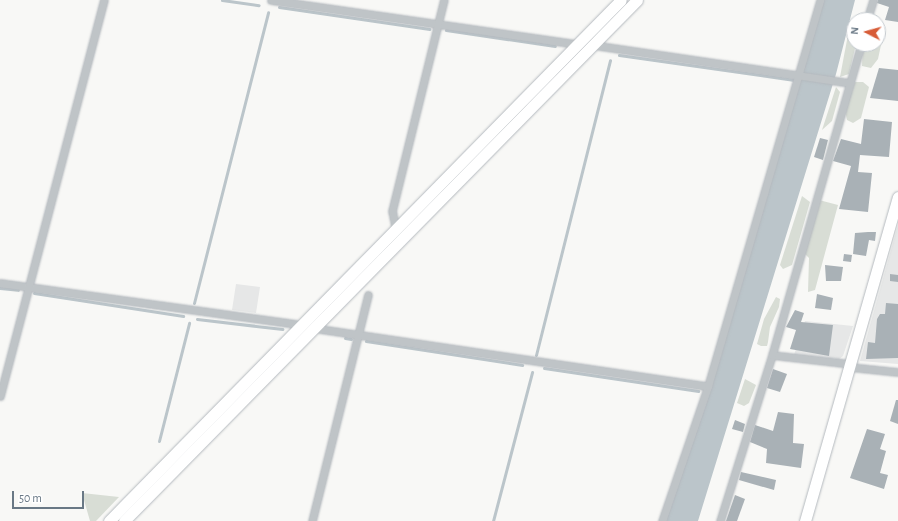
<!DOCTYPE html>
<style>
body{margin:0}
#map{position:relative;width:898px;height:521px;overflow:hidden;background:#f8f8f6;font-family:"Alegreya Sans",sans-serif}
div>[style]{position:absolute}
.built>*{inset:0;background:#e6e7e7}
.green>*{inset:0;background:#d8ddd5}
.water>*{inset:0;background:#bbc5ca}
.stream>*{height:3px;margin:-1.5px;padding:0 1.5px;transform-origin:1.5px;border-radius:1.5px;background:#bbc5ca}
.building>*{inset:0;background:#a9b1b6}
.roads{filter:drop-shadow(0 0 1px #b4b9be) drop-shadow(0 0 1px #b4b9be)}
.street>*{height:7px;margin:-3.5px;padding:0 3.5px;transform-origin:3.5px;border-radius:3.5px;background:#bfc4c7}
.secondary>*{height:11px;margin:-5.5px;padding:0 5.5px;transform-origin:5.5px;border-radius:5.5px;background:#fff}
span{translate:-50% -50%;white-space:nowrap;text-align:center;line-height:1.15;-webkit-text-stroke:4px #fff;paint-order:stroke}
.north{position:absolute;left:846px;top:12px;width:40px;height:40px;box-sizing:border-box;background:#fff;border:1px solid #c3c9ce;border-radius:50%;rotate:276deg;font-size:11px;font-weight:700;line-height:16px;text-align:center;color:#697885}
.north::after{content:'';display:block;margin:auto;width:14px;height:18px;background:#d75c37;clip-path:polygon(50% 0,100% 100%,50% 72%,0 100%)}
.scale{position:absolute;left:12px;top:491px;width:72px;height:18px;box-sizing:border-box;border:2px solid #697885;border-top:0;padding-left:5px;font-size:12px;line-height:14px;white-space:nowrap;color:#697885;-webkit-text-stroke:3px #fff;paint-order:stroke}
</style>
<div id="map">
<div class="built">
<div style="clip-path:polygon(898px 225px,898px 364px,860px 361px)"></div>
<div style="clip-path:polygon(236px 284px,260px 287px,256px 313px,232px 310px)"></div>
<div style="clip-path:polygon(805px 321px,853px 326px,843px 356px,839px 359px,794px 355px)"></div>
</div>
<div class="green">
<div style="clip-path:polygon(854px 21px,856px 44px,849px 74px,840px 77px,850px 24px)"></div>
<div style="clip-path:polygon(878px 28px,884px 31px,878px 59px,871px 68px,862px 66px,863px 44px,878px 44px)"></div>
<div style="clip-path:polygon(855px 82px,863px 82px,869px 87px,861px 118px,853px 123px,847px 120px,845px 111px)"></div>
<div style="clip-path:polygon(836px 87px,840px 92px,832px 121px,822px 130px)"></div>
<div style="clip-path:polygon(802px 196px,810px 202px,792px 265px,783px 269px,780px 265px)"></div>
<div style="clip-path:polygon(819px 200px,838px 205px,815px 290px,808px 292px,809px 258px,804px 253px)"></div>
<div style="clip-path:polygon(776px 297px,780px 299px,779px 307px,770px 327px,768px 342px,767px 346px,761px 346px,757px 344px,764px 319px)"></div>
<div style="clip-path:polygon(745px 379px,756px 385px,749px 403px,744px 406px,737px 403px)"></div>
<div style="clip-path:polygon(82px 493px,119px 497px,96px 521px,90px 521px)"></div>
</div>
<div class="water">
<div style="clip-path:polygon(824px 0,855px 0,836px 74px,698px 521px,666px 521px,710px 392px)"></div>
</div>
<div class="stream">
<div style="left:222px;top:0;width:37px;rotate:8deg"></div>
<div style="left:279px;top:7px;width:152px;rotate:8.3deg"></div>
<div style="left:446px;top:30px;width:110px;rotate:8.4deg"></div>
<div style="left:619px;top:55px;width:177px;rotate:8.1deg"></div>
<div style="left:0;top:288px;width:18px;rotate:6deg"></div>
<div style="left:34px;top:293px;width:151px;rotate:8.8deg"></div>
<div style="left:194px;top:303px;width:300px;rotate:-75.7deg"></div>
<div style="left:197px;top:319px;width:86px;rotate:6.7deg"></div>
<div style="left:345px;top:338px;width:6px;rotate:9deg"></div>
<div style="left:366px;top:341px;width:158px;rotate:8.7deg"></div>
<div style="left:536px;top:355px;width:304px;rotate:-75.9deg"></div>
<div style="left:544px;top:368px;width:156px;rotate:8.5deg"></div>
<div style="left:159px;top:441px;width:122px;rotate:-75.7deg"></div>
<div style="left:493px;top:521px;width:154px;rotate:-75.3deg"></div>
</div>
<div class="building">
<div style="clip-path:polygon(878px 0,898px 0,898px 22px,885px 20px,889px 7px,877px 3px)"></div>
<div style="clip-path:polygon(879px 68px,898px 70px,898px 101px,870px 98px)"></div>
<div style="clip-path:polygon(864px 119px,892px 122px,889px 157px,860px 155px,858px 172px,872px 173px,868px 212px,839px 209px,851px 166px,833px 161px,841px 139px,861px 144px)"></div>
<div style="clip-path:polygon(820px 138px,828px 140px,823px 160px,814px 157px)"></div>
<div style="clip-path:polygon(868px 232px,876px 232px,875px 241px,869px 240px,866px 256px,853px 254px,855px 233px)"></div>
<div style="clip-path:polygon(844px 254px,852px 255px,851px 262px,843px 261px)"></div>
<div style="clip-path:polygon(825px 265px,843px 267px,841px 281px,826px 281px)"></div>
<div style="clip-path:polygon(890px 274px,898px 275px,898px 282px,890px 281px)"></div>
<div style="clip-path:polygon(817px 294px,833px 298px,831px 310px,815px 308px)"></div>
<div style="clip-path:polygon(886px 303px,898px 304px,898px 358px,866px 359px,868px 342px,875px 343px,877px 319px,880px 314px,885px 314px)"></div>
<div style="clip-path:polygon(795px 310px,804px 313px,801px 322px,833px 325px,829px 356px,790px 349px,796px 330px,786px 327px)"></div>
<div style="clip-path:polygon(773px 369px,787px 374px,780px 392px,767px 388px)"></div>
<div style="clip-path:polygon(896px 400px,898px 400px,898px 424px,890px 421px)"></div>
<div style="clip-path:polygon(778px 412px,794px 414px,793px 443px,804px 444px,801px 468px,766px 463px,767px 449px,750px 442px,755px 425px,773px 431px)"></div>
<div style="clip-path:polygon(735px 420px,745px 424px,743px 432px,732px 429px)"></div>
<div style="clip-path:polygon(867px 429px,885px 434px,880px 449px,886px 451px,880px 473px,888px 475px,884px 489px,850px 478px)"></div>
<div style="clip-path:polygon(741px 472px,776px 480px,774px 490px,739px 480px)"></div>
<div style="clip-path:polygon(735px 495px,745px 499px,737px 521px,726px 521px)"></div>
</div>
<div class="roads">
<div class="street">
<div style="left:271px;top:0;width:310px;rotate:8.2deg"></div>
<div style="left:867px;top:20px;width:21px;rotate:-73deg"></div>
<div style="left:593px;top:45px;width:260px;rotate:8.4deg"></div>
<div style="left:396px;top:231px;width:20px;rotate:-101deg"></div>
<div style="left:392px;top:211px;width:217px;rotate:-76.2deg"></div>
<div style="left:0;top:283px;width:306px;rotate:7.9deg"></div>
<div style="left:313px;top:328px;width:399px;rotate:8.4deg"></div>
<div style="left:772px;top:355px;width:80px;rotate:6.5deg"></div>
<div style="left:850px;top:367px;width:48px;rotate:5.9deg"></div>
<div style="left:0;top:396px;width:409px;rotate:-75.3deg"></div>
<div style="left:312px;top:521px;width:233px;rotate:-76.1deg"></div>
<div style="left:662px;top:521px;width:143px;rotate:-71.2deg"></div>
<div style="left:708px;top:386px;width:402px;rotate:-73.8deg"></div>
<div style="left:720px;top:521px;width:174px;rotate:-72.6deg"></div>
<div style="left:772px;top:355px;width:323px;rotate:-74deg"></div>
</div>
<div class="secondary">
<div style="left:109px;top:521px;width:730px;rotate:-45.5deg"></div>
<div style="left:124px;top:521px;width:731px;rotate:-45.44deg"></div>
<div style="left:805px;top:521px;width:337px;rotate:-74deg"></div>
</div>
</div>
<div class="north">N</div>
<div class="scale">50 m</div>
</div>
